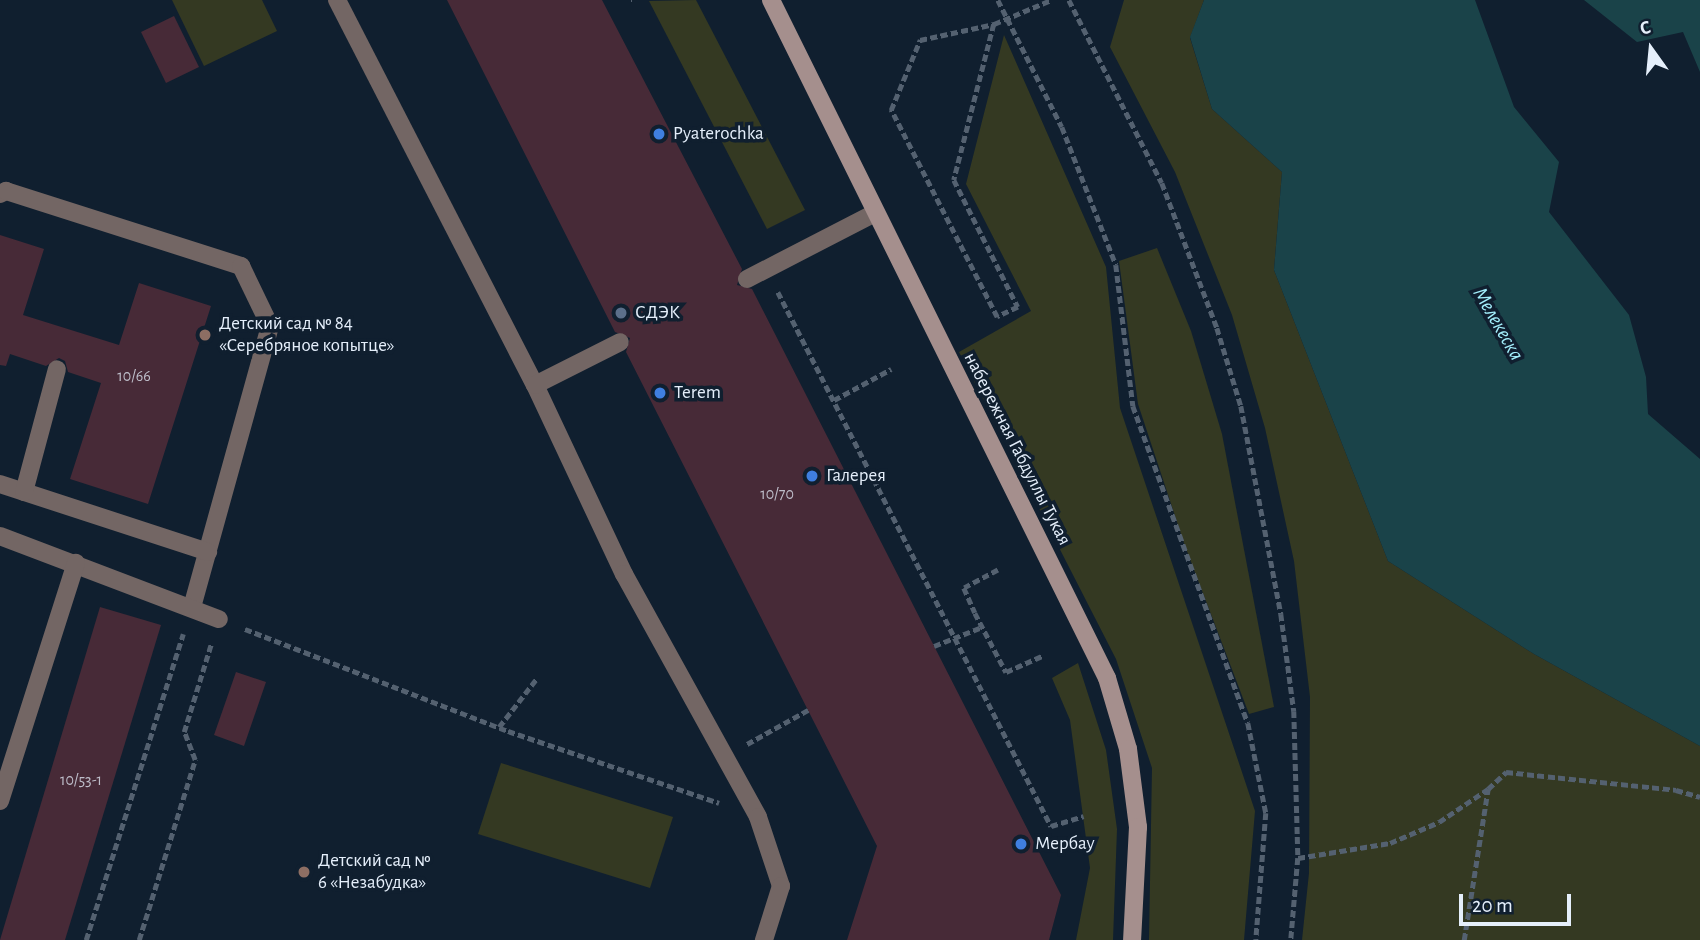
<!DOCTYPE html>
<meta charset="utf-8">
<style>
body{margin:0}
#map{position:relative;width:1700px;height:940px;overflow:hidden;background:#101f2f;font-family:"Alegreya Sans",sans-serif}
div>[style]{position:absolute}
.green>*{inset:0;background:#343922}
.water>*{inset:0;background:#1a4349}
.building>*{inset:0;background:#472a37}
.path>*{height:4.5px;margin-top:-2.25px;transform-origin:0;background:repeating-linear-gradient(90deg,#546170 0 7px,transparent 0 10.5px)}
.service>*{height:18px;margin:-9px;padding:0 9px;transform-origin:9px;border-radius:9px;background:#736664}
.secondary>*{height:18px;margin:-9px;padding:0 9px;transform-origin:9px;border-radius:9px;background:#a58f8d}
.dots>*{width:19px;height:19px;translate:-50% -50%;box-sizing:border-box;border:4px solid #101f2f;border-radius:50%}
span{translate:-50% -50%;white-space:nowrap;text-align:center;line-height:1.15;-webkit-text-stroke:7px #101f2f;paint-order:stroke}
.number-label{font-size:16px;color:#bebeca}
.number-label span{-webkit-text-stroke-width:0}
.poi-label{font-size:19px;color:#e5effb}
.left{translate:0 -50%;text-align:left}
.street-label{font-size:19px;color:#e5effb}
.water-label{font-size:21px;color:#a3effc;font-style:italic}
.north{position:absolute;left:1616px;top:14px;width:70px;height:70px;-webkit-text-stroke:5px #101f2f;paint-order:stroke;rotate:345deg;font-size:19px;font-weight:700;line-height:28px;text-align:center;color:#e5effb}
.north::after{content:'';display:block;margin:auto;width:24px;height:32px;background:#e5effb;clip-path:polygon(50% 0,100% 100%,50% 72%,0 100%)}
.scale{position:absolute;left:1459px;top:894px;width:112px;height:32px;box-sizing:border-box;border:4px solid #e5effb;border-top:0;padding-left:9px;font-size:21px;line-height:24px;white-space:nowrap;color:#e5effb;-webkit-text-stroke:5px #101f2f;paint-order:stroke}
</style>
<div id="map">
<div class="green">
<div style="clip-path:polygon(172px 0,262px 0,277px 31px,204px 66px)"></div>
<div style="clip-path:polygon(696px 0,805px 210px,767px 229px,649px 1px)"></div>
<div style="clip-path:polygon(1124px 0,1204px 0,1190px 38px,1212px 109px,1282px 172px,1274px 270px,1388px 561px,1534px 654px,1700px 746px,1700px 940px,1302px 940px,1309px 873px,1310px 697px,1294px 561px,1265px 428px,1232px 315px,1175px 172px,1110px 47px)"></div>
<div style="clip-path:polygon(1004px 35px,1106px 267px,1120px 408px,1255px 811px,1244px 940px,1149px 940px,1152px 768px,1116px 659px,959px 352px,1031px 311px,966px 184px)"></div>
<div style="clip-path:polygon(1157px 248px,1191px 331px,1222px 434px,1274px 707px,1249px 714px,1185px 546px,1138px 404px,1119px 261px)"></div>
<div style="clip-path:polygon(1078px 663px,1106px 750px,1117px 829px,1113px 940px,1076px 940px,1090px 868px,1070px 720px,1052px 678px)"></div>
<div style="clip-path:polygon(501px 763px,673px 817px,650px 888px,478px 834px)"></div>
</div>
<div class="water">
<div style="clip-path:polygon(1204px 0,1475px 0,1514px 107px,1559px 162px,1549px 212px,1629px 315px,1646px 377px,1648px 414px,1700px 459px,1700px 746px,1534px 654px,1388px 561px,1274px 270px,1282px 172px,1212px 109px,1190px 37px)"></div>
<div style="clip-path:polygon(1584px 0,1700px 0,1700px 72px,1683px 32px,1637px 42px)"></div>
</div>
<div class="building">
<div style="clip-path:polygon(447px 0,602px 0,742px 269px,737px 285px,752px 289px,1061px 895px,1049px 940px,847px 940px,877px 846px,626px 352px,630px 338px,615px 332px)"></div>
<div style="clip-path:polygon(174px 16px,199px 67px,166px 83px,141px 32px)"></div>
<div style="clip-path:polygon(0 235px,44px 249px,23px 315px,119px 345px,139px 283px,211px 306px,148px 504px,70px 479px,101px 383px,68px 372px,65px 361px,59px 358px,46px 366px,10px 354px,6px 366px,0 365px)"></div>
<div style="clip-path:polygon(100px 607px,161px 625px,65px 940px,0 940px)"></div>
<div style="clip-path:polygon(236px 672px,266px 682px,244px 746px,214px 735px)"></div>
</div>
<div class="path">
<div style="left:631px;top:0;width:1px"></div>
<div style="left:998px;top:0;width:142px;rotate:63.3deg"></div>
<div style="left:1062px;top:127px;width:148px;rotate:68.6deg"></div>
<div style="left:1116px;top:265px;width:142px;rotate:83.1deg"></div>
<div style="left:1133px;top:406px;width:337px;rotate:70.1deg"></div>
<div style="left:1248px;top:723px;width:92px;rotate:78.7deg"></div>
<div style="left:1266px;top:813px;width:127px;rotate:94.5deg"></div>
<div style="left:1069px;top:0;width:205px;rotate:63.1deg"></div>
<div style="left:1162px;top:183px;width:155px;rotate:69.2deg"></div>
<div style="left:1217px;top:328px;width:82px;rotate:72.9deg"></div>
<div style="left:1241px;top:406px;width:212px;rotate:79.1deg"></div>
<div style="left:1281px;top:614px;width:98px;rotate:82.4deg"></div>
<div style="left:1294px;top:711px;width:147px;rotate:88.4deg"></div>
<div style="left:1298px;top:858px;width:82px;rotate:94.9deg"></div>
<div style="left:994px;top:24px;width:161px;rotate:104.4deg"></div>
<div style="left:954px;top:180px;width:142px;rotate:63.3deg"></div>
<div style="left:1018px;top:307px;width:23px;rotate:155deg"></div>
<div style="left:997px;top:317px;width:233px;rotate:-117.1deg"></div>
<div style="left:891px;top:110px;width:76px;rotate:-67.5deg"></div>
<div style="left:920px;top:40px;width:76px;rotate:-12.2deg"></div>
<div style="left:994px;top:24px;width:62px;rotate:-22.8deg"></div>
<div style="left:778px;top:292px;width:600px;rotate:62.92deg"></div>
<div style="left:1051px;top:826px;width:34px;rotate:-17deg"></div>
<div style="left:834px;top:400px;width:65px;rotate:-28.5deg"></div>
<div style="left:998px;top:570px;width:38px;rotate:152deg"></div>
<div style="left:964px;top:588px;width:27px;rotate:66deg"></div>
<div style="left:975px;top:613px;width:67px;rotate:62.3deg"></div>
<div style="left:1006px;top:672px;width:39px;rotate:-24deg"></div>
<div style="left:245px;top:629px;width:282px;rotate:21.2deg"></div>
<div style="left:508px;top:731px;width:223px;rotate:18.8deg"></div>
<div style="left:934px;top:646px;width:52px;rotate:-21.6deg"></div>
<div style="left:499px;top:727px;width:62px;rotate:-52.2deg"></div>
<div style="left:747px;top:744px;width:70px;rotate:-29.1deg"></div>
<div style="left:1298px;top:858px;width:93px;rotate:-9.3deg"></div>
<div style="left:1390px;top:843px;width:53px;rotate:-23.2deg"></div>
<div style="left:1439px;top:822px;width:59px;rotate:-34deg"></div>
<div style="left:86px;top:940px;width:321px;rotate:-72.4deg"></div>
<div style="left:139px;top:940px;width:189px;rotate:-72.7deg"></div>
<div style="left:195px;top:760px;width:30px;rotate:-111deg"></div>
<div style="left:184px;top:732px;width:92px;rotate:-72.9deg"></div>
<div style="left:1464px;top:940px;width:153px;rotate:-81deg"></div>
<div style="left:1488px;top:789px;width:25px;rotate:-43deg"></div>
<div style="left:1506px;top:772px;width:171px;rotate:6deg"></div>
<div style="left:1676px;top:790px;width:25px;rotate:16deg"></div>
</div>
<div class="service">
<div style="left:337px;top:0;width:433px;rotate:62.8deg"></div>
<div style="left:535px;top:385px;width:209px;rotate:64.8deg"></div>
<div style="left:624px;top:574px;width:277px;rotate:61.1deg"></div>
<div style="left:758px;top:817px;width:73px;rotate:71.6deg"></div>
<div style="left:781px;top:886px;width:57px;rotate:107.5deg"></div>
<div style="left:0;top:194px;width:7px;rotate:-27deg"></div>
<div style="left:6px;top:191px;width:247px;rotate:17.7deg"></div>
<div style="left:241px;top:266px;width:67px;rotate:64.2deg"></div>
<div style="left:270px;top:326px;width:293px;rotate:105.5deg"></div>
<div style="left:747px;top:279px;width:144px;rotate:-27.3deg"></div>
<div style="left:535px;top:385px;width:95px;rotate:-26.8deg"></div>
<div style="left:0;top:484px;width:219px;rotate:18.1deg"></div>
<div style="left:24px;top:492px;width:127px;rotate:-75deg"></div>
<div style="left:0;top:536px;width:234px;rotate:20.8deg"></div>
<div style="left:0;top:801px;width:250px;rotate:-72.3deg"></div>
</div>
<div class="secondary">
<div style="left:771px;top:0;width:757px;rotate:63.64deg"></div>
<div style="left:1107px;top:678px;width:74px;rotate:73.5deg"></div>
<div style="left:1128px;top:749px;width:79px;rotate:82.7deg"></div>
<div style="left:1138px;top:827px;width:113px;rotate:93deg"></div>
</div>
<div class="dots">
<div style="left:659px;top:134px;background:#3f7fe0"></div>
<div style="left:621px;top:313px;background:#5c6f8a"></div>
<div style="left:205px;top:335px;background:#8d6e63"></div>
<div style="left:660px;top:393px;background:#3f7fe0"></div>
<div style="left:812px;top:476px;background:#3f7fe0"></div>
<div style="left:1021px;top:844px;background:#3f7fe0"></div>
<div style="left:304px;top:872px;background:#8d6e63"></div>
</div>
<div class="number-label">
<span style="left:134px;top:376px">10/66</span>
<span style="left:777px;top:494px">10/70</span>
<span style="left:81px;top:780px">10/53-1</span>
</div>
<div class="poi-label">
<span class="left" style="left:673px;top:134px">Pyaterochka</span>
<span class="left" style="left:635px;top:313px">СДЭК</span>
<span class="left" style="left:219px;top:335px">Детский сад № 84<br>«Серебряное копытце»</span>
<span class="left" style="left:674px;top:393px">Terem</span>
<span class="left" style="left:826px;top:476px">Галерея</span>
<span class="left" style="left:1035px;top:844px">Мербау</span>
<span class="left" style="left:318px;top:872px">Детский сад №<br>6 «Незабудка»</span>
</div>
<div class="street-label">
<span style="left:1017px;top:449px;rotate:63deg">набережная Габдуллы Тукая</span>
</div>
<div class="water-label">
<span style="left:1498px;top:324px;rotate:60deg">Мелекеска</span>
</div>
<div class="north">С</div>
<div class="scale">20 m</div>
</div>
